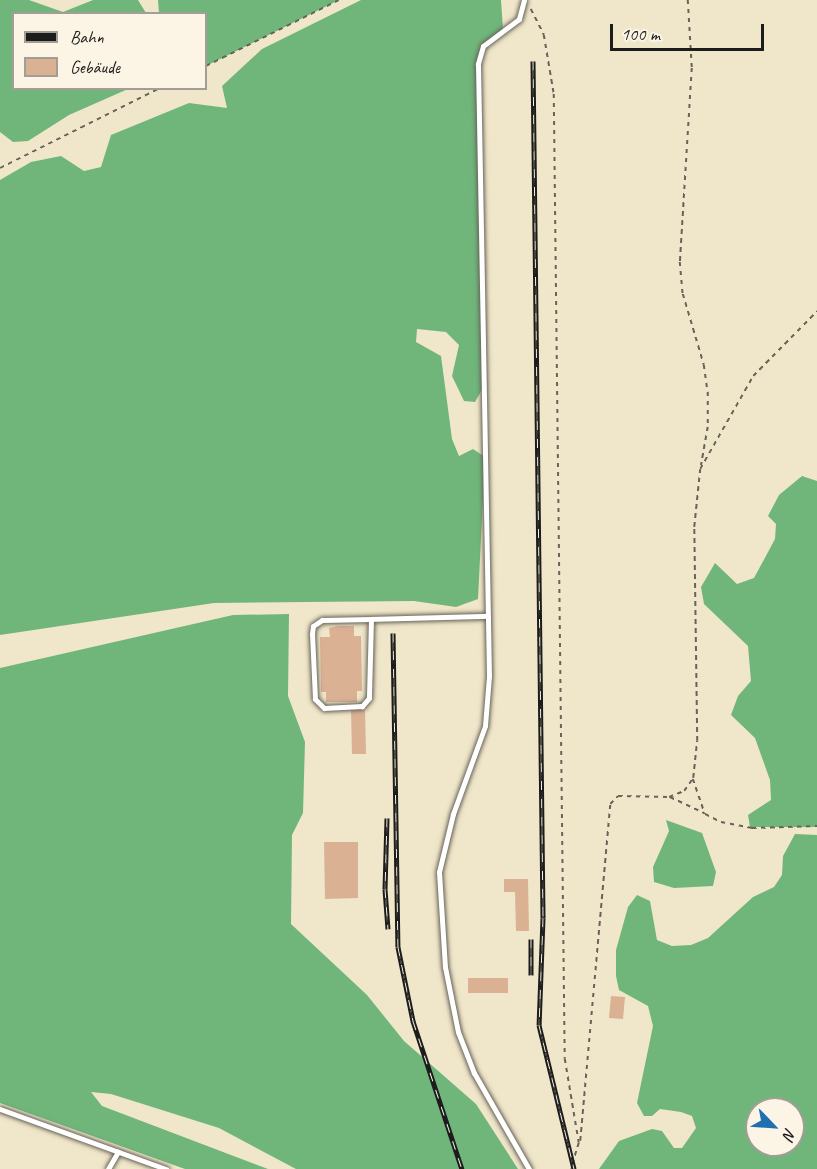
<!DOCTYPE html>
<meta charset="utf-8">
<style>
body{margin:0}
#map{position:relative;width:817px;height:1169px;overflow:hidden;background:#f0e6c9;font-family:Caveat,sans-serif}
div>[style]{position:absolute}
.forest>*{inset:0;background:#70b67b}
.building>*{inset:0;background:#dbb194}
.path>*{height:1.5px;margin-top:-0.75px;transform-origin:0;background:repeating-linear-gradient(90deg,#666359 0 4.5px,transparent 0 9px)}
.roads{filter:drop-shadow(0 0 2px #666359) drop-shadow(0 0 2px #666359)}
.lane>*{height:5px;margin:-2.5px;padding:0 2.5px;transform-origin:2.5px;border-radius:2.5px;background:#fff}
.rail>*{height:5px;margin-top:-2.5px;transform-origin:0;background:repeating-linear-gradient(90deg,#fcf5e5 0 9px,#1c1c1c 0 18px);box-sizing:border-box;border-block:2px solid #1c1c1c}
span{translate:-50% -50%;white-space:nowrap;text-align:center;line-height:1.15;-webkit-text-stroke:6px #fcf5e5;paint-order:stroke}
.legend{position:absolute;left:12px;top:12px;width:195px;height:78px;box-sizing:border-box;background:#fcf5e5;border:2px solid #a29e95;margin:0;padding:8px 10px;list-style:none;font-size:18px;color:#1c1c1c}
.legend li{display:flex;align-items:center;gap:12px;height:30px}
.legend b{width:30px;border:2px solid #a29e95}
.north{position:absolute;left:745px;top:1097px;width:60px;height:60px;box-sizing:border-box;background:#fcf5e5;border:2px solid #a29e95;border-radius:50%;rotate:115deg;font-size:16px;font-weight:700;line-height:24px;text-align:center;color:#1c1c1c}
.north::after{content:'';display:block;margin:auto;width:21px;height:27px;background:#1f6fb2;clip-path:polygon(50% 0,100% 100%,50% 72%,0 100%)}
.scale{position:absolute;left:610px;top:24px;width:154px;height:27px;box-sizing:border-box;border:3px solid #1c1c1c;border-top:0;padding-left:8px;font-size:18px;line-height:21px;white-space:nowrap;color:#1c1c1c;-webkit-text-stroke:4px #fcf5e5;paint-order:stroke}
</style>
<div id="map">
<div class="forest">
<div style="clip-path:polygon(0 0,29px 0,63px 12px,93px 0,138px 0,146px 13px,14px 14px,14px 88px,128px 89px,69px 115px,28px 141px,13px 142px,0 132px)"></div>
<div style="clip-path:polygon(158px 0,339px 0,206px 66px,206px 14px,159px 13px)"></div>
<div style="clip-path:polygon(361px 0,501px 0,503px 29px,483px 46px,478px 64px,484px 386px,475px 402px,464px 401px,452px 376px,459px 345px,446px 332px,417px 329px,416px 342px,441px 356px,452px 439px,459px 456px,473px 449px,485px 457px,478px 599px,456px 607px,414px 601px,214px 603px,0 635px,0 180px,31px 162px,61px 156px,84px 171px,101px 167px,111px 135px,189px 103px,227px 108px,222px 86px,262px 49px)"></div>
<div style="clip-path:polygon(802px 476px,817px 481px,817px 827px,750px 827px,748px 815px,771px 800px,770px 780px,755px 738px,731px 715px,738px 696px,751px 681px,748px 646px,704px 604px,701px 587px,715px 563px,737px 584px,754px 578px,775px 539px,776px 524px,768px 516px,779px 495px)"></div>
<div style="clip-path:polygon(289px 614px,288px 696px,305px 742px,303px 813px,292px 835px,291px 924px,367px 995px,404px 1041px,476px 1104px,518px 1169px,296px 1169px,219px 1128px,111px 1094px,91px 1092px,102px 1106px,268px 1169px,185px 1169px,0 1103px,0 668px,233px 615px)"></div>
<div style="clip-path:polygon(666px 820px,702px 833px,716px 872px,713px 886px,674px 888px,654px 882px,653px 867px,669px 831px)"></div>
<div style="clip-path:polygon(evenodd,795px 834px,817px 835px,817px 1169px,599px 1169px,619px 1141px,652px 1129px,662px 1131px,674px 1148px,682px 1148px,696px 1128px,692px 1116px,681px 1112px,660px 1109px,652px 1116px,644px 1116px,637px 1103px,653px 1026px,648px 1006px,619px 990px,616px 976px,616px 950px,628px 907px,637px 895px,650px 901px,657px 940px,672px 946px,691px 945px,708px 938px,753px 897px,774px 887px,782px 875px,783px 856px,795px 834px,757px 1109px,793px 1109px,793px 1145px,757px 1145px,757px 1109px)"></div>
</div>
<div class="building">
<div style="clip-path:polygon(338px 626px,354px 626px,354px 636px,361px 636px,362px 691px,357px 691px,357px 702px,326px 702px,326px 692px,321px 692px,320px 637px,330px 637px,329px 628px)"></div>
<div style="clip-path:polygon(351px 710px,365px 710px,366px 754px,352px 754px)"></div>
<div style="clip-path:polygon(324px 842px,358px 842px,358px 898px,325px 899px)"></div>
<div style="clip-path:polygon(504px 879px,528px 879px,529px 931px,516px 931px,515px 892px,504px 892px)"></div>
<div style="clip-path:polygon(468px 978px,508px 978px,508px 993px,468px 993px)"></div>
<div style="clip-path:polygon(611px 996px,625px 997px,623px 1019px,609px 1018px)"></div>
</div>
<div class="path">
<div style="left:688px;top:0;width:68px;rotate:86.6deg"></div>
<div style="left:692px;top:68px;width:194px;rotate:93.5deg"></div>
<div style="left:680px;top:262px;width:32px;rotate:85deg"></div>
<div style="left:683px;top:294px;width:74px;rotate:73.5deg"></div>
<div style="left:704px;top:365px;width:27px;rotate:82deg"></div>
<div style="left:708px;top:392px;width:35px;rotate:90deg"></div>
<div style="left:708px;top:427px;width:39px;rotate:100deg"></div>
<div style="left:531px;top:9px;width:29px;rotate:63deg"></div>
<div style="left:544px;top:35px;width:60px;rotate:80.4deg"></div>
<div style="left:554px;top:94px;width:965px;rotate:89.35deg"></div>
<div style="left:565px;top:1059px;width:85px;rotate:80.5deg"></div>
<div style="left:579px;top:1143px;width:27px;rotate:107deg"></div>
<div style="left:206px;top:66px;width:148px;rotate:-26.4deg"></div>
<div style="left:0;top:168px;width:179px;rotate:-26.6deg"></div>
<div style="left:693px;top:779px;width:37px;rotate:71deg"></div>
<div style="left:705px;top:814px;width:18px;rotate:27deg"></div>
<div style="left:721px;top:822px;width:32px;rotate:11deg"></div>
<div style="left:752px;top:828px;width:65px;rotate:-1.8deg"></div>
<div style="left:670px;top:797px;width:38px;rotate:25deg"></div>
<div style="left:580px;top:1141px;width:338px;rotate:-84.9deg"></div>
<div style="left:610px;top:804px;width:11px;rotate:-45deg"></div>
<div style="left:618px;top:796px;width:51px;rotate:1.1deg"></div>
<div style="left:669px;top:797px;width:16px;rotate:-22deg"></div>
<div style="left:684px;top:791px;width:16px;rotate:-55deg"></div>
<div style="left:693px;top:778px;width:37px;rotate:-84deg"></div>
<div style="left:697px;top:741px;width:214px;rotate:-90.8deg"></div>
<div style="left:694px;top:527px;width:58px;rotate:-84.1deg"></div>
<div style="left:700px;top:469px;width:107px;rotate:-60.3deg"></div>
<div style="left:753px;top:376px;width:91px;rotate:-45.4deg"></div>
</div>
<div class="roads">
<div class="lane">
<div style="left:524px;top:0;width:20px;rotate:105deg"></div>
<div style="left:519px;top:19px;width:45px;rotate:143.1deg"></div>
<div style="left:483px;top:46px;width:19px;rotate:106deg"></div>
<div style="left:478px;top:64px;width:612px;rotate:88.97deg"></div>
<div style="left:489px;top:676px;width:50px;rotate:94.6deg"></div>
<div style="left:485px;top:726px;width:94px;rotate:110deg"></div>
<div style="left:453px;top:814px;width:60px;rotate:103.6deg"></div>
<div style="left:439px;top:872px;width:95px;rotate:86.4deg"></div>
<div style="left:445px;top:967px;width:66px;rotate:78.7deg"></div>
<div style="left:458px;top:1032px;width:44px;rotate:68.7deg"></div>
<div style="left:474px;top:1073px;width:111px;rotate:60.2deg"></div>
<div style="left:371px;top:619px;width:79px;rotate:91.5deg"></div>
<div style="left:369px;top:698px;width:11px;rotate:131deg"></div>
<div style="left:362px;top:706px;width:38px;rotate:177deg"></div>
<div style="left:324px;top:708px;width:13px;rotate:-135deg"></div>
<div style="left:315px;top:699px;width:65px;rotate:-92.6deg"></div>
<div style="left:312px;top:634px;width:8px;rotate:-83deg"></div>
<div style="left:313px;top:626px;width:11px;rotate:-34deg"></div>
<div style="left:322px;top:620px;width:49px;rotate:-1.2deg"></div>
<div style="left:371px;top:619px;width:117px;rotate:-1.5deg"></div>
<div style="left:0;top:1109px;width:177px;rotate:19.9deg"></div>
<div style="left:108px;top:1169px;width:20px;rotate:-60deg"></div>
</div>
</div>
<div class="rail">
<div style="left:533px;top:61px;width:857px;rotate:89.33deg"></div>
<div style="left:543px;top:918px;width:107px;rotate:92.1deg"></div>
<div style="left:539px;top:1025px;width:148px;rotate:76.3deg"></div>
<div style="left:393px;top:633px;width:314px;rotate:89.1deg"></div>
<div style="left:398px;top:947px;width:76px;rotate:78.5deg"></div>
<div style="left:413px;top:1021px;width:156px;rotate:71.7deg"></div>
<div style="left:387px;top:818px;width:71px;rotate:91.6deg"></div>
<div style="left:385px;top:889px;width:40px;rotate:85.7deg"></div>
<div style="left:531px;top:939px;width:36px;rotate:90deg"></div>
</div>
<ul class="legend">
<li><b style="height:8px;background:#1c1c1c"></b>Bahn</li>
<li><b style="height:16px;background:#dbb194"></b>Gebäude</li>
</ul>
<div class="north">N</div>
<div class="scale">100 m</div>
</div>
